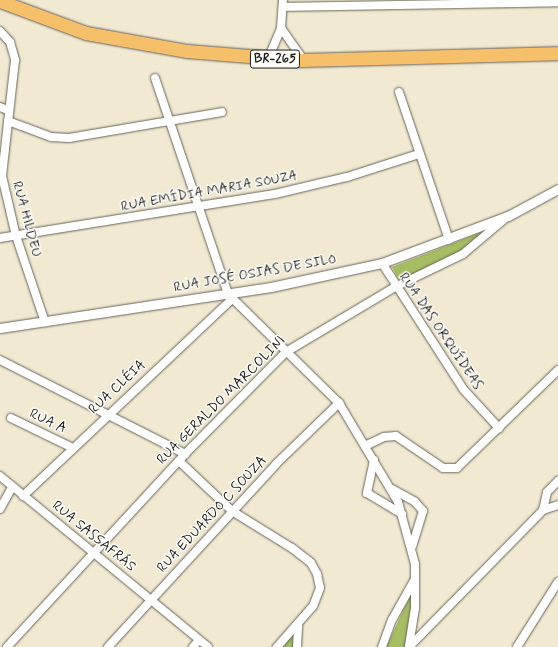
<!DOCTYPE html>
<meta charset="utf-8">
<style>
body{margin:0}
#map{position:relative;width:558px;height:647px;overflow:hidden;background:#f1e9d1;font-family:Mynerve,sans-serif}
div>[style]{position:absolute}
.green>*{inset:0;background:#a5bd63}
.roads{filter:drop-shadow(0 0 1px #67645b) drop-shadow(0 0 1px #67645b)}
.minor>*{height:8px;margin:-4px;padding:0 4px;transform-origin:4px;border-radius:4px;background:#fff}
.tertiary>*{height:9px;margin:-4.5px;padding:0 4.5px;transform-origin:4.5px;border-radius:4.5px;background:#fff}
.trunk>*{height:13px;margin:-6.5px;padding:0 6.5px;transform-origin:6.5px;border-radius:6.5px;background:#f6c06b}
span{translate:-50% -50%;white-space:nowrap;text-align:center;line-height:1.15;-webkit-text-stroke:3px #fdfcf7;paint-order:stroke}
.shield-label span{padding:1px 3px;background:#fdfcf7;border:1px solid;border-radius:3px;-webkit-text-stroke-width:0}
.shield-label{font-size:13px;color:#1c1c1c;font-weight:700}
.street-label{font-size:14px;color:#1c1c1c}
</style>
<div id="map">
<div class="green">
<div style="clip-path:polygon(482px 232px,484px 236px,466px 249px,400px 282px,392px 267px)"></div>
<div style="clip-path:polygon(412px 592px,413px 610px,406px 647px,386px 647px)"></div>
<div style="clip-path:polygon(294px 632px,293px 647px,281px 647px)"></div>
</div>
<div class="roads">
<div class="minor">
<div style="left:283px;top:7px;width:275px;rotate:-1deg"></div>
<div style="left:281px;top:28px;width:38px;rotate:55deg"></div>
<div style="left:0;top:31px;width:15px;rotate:48deg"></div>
<div style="left:10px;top:42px;width:19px;rotate:74deg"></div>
<div style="left:15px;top:60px;width:117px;rotate:96.4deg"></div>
<div style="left:2px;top:176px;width:62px;rotate:76.9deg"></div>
<div style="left:16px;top:236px;width:91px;rotate:71.4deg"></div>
<div style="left:268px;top:59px;width:34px;rotate:-67deg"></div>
<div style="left:281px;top:28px;width:28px;rotate:-86deg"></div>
<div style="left:155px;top:78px;width:228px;rotate:71.3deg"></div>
<div style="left:228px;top:294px;width:156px;rotate:44.5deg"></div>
<div style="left:339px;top:403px;width:115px;rotate:59.2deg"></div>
<div style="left:398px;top:502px;width:64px;rotate:74.7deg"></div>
<div style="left:415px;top:564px;width:44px;rotate:90deg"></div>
<div style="left:415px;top:608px;width:39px;rotate:99deg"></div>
<div style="left:399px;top:92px;width:156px;rotate:71.3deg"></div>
<div style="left:0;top:107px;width:9px;rotate:21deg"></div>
<div style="left:8px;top:121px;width:46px;rotate:20.4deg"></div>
<div style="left:51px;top:137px;width:18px;rotate:3deg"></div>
<div style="left:69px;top:138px;width:155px;rotate:-9.6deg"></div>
<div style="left:0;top:238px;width:278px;rotate:-9.1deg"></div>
<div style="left:275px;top:194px;width:74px;rotate:-13.3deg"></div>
<div style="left:347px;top:177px;width:76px;rotate:-17.7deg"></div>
<div style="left:382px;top:263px;width:151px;rotate:57.2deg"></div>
<div style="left:464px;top:390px;width:52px;rotate:47.4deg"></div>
<div style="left:0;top:360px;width:208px;rotate:26.9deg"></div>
<div style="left:11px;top:418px;width:69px;rotate:25.8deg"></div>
<div style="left:367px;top:445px;width:19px;rotate:-25deg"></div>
<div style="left:384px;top:437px;width:12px;rotate:-5deg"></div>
<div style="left:396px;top:436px;width:57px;rotate:34.2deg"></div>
<div style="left:443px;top:468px;width:14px"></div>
<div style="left:457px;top:468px;width:141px;rotate:-44.1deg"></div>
<div style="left:374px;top:460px;width:34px;rotate:102deg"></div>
<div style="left:367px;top:493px;width:41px;rotate:31deg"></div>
<div style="left:179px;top:461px;width:73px;rotate:43.3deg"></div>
<div style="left:232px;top:511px;width:70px;rotate:31.7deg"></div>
<div style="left:292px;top:548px;width:24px;rotate:38deg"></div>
<div style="left:311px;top:563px;width:13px;rotate:61deg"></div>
<div style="left:317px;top:574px;width:14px;rotate:78deg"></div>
<div style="left:320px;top:588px;width:19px;rotate:111deg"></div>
<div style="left:313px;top:606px;width:55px;rotate:131.3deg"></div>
<div style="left:0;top:476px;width:269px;rotate:39.4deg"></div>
<div style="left:392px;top:489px;width:26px;rotate:29deg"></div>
<div style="left:415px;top:502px;width:12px;rotate:48deg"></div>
<div style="left:423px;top:511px;width:37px;rotate:107deg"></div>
<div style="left:23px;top:496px;width:287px;rotate:-43.3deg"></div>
<div style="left:0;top:509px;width:25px;rotate:-61deg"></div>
<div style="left:543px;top:510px;width:18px;rotate:-77deg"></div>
<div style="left:547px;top:492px;width:16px;rotate:-45deg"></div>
<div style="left:410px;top:646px;width:190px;rotate:-45.6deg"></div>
<div style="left:543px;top:510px;width:16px;rotate:-18deg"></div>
<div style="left:7px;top:647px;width:263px;rotate:-47.3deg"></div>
<div style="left:185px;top:454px;width:144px;rotate:-45.3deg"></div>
<div style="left:286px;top:352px;width:127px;rotate:-30.8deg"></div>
<div style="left:395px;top:287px;width:76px;rotate:-25.9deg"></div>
<div style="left:463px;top:254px;width:57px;rotate:-40.1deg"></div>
<div style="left:108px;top:647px;width:248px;rotate:-47.4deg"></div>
<div style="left:276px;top:464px;width:88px;rotate:-44.1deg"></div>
<div style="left:193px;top:647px;width:9px;rotate:-49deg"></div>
<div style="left:297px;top:647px;width:22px;rotate:-87deg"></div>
<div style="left:382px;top:647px;width:29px;rotate:-70deg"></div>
<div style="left:392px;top:620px;width:47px;rotate:-60.7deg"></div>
<div style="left:517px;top:647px;width:77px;rotate:-57.8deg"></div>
</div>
<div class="tertiary">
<div style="left:0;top:328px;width:274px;rotate:-8.6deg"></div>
<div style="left:271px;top:287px;width:114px;rotate:-12.2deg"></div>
<div style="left:382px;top:263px;width:134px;rotate:-20.5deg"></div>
<div style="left:508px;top:216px;width:57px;rotate:-28.4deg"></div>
</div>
<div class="trunk">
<div style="left:0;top:1px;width:92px;rotate:20.4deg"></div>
<div style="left:86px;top:33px;width:103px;rotate:10.1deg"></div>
<div style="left:187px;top:51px;width:112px;rotate:4.6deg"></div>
<div style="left:299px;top:60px;width:259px;rotate:-1.5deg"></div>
</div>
</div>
<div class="shield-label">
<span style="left:275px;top:59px">BR-265</span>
</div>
<div class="street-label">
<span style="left:209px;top:191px;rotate:-10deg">RUA EMÍDIA MARIA SOUZA</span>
<span style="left:27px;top:219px;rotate:75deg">RUA HILDEU</span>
<span style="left:255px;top:273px;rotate:-10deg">RUA JOSÉ OSIAS DE SILO</span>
<span style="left:441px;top:331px;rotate:56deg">RUA DAS ORQUÍDEAS</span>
<span style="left:117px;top:387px;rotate:-43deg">RUA CLÉIA</span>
<span style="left:221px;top:400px;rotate:-45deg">RUA GERALDO MARCOLINI</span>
<span style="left:48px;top:421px;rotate:25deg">RUA A</span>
<span style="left:212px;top:514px;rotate:-47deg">RUA EDUARDO C SOUZA</span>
<span style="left:94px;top:536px;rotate:39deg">RUA SASSAFRÁS</span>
</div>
</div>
